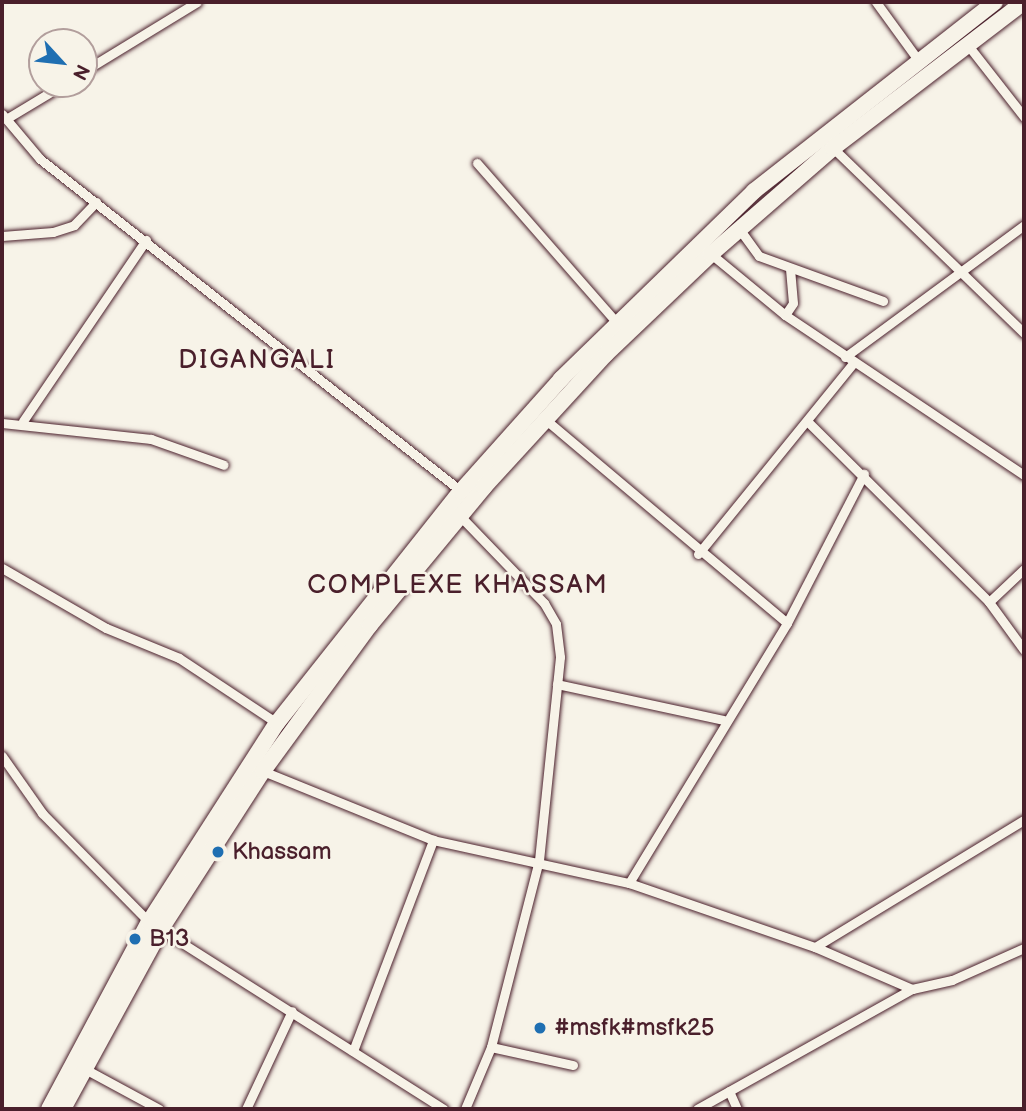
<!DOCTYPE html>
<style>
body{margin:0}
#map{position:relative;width:1026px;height:1111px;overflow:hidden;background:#f7f3e8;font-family:"Balsamiq Sans",sans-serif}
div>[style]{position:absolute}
.roads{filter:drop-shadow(0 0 2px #4a1f2b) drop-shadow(0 0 2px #4a1f2b)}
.street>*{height:9px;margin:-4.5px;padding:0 4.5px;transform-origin:4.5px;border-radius:4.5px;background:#f7f3e8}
.highway>*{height:16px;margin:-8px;padding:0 8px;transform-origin:8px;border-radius:8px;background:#f7f3e8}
.dots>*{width:19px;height:19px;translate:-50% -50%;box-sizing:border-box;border:4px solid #f7f3e8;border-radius:50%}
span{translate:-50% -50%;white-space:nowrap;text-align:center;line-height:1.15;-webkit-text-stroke:5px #f7f3e8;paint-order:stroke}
.poi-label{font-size:24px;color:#4a1f2b}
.left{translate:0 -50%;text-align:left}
.neighbourhood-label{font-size:26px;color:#4a1f2b;letter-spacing:2px}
.frame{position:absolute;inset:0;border:4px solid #4a1f2b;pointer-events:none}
.north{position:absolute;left:28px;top:28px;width:70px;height:70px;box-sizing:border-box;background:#f7f3e8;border:2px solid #b29e9c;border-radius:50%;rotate:117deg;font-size:19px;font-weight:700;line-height:28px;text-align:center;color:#4a1f2b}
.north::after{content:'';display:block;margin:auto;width:24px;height:32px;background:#1f6fb2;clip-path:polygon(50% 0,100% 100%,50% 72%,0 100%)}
</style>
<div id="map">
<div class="roads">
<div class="street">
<div style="left:876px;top:2px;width:68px;rotate:54deg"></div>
<div style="left:967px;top:44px;width:93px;rotate:52deg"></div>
<div style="left:84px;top:71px;width:132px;rotate:-31.4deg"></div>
<div style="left:2px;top:114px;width:59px;rotate:49.8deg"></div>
<div style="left:40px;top:159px;width:536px;rotate:38.26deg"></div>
<div style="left:6px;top:119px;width:68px;rotate:-31.1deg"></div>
<div style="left:833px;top:148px;width:266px;rotate:44.1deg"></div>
<div style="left:477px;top:163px;width:213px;rotate:48.8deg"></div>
<div style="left:740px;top:230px;width:32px;rotate:54deg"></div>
<div style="left:759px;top:256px;width:132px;rotate:19.9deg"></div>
<div style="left:2px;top:236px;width:51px;rotate:-4.5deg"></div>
<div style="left:53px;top:232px;width:22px;rotate:-18deg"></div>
<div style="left:74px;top:225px;width:32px;rotate:-46deg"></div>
<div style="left:711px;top:254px;width:96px;rotate:39.5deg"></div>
<div style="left:785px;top:315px;width:288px;rotate:33.8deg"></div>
<div style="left:785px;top:315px;width:14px;rotate:-56deg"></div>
<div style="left:793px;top:303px;width:34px;rotate:-95deg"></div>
<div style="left:845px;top:357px;width:222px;rotate:-36.4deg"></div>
<div style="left:546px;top:420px;width:315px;rotate:40.1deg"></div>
<div style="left:23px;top:421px;width:219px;rotate:-55.8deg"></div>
<div style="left:807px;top:421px;width:257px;rotate:44.8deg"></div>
<div style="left:989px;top:602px;width:48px;rotate:-43.3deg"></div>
<div style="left:2px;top:423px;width:150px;rotate:6.1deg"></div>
<div style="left:151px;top:439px;width:77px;rotate:19.6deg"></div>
<div style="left:461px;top:517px;width:120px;rotate:46deg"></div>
<div style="left:544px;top:603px;width:24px;rotate:60deg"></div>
<div style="left:556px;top:624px;width:33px;rotate:83deg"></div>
<div style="left:560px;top:657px;width:204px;rotate:95.9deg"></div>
<div style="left:539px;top:860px;width:193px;rotate:104.4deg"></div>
<div style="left:491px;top:1047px;width:67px;rotate:112.8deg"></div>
<div style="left:698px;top:554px;width:246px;rotate:-50.9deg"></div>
<div style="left:2px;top:568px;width:120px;rotate:30deg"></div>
<div style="left:106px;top:628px;width:79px;rotate:22.3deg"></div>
<div style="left:179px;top:658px;width:118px;rotate:33.6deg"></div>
<div style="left:989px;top:602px;width:59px;rotate:53.9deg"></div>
<div style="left:557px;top:684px;width:170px;rotate:12.2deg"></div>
<div style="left:2px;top:756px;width:70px;rotate:54.9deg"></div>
<div style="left:42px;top:813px;width:153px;rotate:45.5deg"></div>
<div style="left:149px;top:922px;width:349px;rotate:32.4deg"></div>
<div style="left:263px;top:771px;width:183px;rotate:22.1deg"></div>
<div style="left:433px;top:840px;width:201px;rotate:12.4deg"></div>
<div style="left:629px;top:883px;width:197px;rotate:19deg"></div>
<div style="left:815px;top:947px;width:106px;rotate:23.4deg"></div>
<div style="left:912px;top:989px;width:41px;rotate:-12.7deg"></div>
<div style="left:952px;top:980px;width:79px;rotate:-24deg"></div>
<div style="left:629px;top:883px;width:304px;rotate:-58.7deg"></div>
<div style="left:787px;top:623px;width:168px;rotate:-62.7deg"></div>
<div style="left:815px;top:947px;width:245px;rotate:-31.3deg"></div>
<div style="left:491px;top:1047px;width:84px;rotate:12.4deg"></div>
<div style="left:353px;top:1051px;width:226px;rotate:-69.2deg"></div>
<div style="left:85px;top:1069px;width:84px;rotate:28.4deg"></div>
<div style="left:729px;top:1091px;width:20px;rotate:66deg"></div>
<div style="left:246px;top:1109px;width:108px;rotate:-64.9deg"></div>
<div style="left:697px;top:1109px;width:246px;rotate:-29.2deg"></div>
</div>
<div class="highway">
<div style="left:49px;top:1109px;width:212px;rotate:-61.9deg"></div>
<div style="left:149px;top:922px;width:237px;rotate:-57.3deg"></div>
<div style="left:277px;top:723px;width:296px;rotate:-51.6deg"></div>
<div style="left:461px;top:491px;width:150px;rotate:-48.2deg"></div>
<div style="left:561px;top:379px;width:269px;rotate:-44.2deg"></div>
<div style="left:754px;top:191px;width:306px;rotate:-38.1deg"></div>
<div style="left:63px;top:1109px;width:205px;rotate:-61.4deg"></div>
<div style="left:161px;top:929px;width:188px;rotate:-57.2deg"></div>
<div style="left:263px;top:771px;width:181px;rotate:-53.8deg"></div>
<div style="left:370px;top:625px;width:179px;rotate:-50.4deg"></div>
<div style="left:484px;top:487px;width:180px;rotate:-47.5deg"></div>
<div style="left:606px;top:354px;width:145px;rotate:-43.6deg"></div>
<div style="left:711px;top:254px;width:162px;rotate:-41deg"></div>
<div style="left:833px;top:148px;width:240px;rotate:-37.4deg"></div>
</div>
</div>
<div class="dots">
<div style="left:218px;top:852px;background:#1f6fb2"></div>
<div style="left:135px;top:939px;background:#1f6fb2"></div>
<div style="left:540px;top:1028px;background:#1f6fb2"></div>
</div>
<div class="poi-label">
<span class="left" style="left:232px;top:852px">Khassam</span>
<span class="left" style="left:149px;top:939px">B13</span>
<span class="left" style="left:554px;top:1028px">#msfk#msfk25</span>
</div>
<div class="neighbourhood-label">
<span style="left:257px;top:361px">DIGANGALI</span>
<span style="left:458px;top:586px">COMPLEXE KHASSAM</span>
</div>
<div class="frame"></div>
<div class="north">N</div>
</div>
